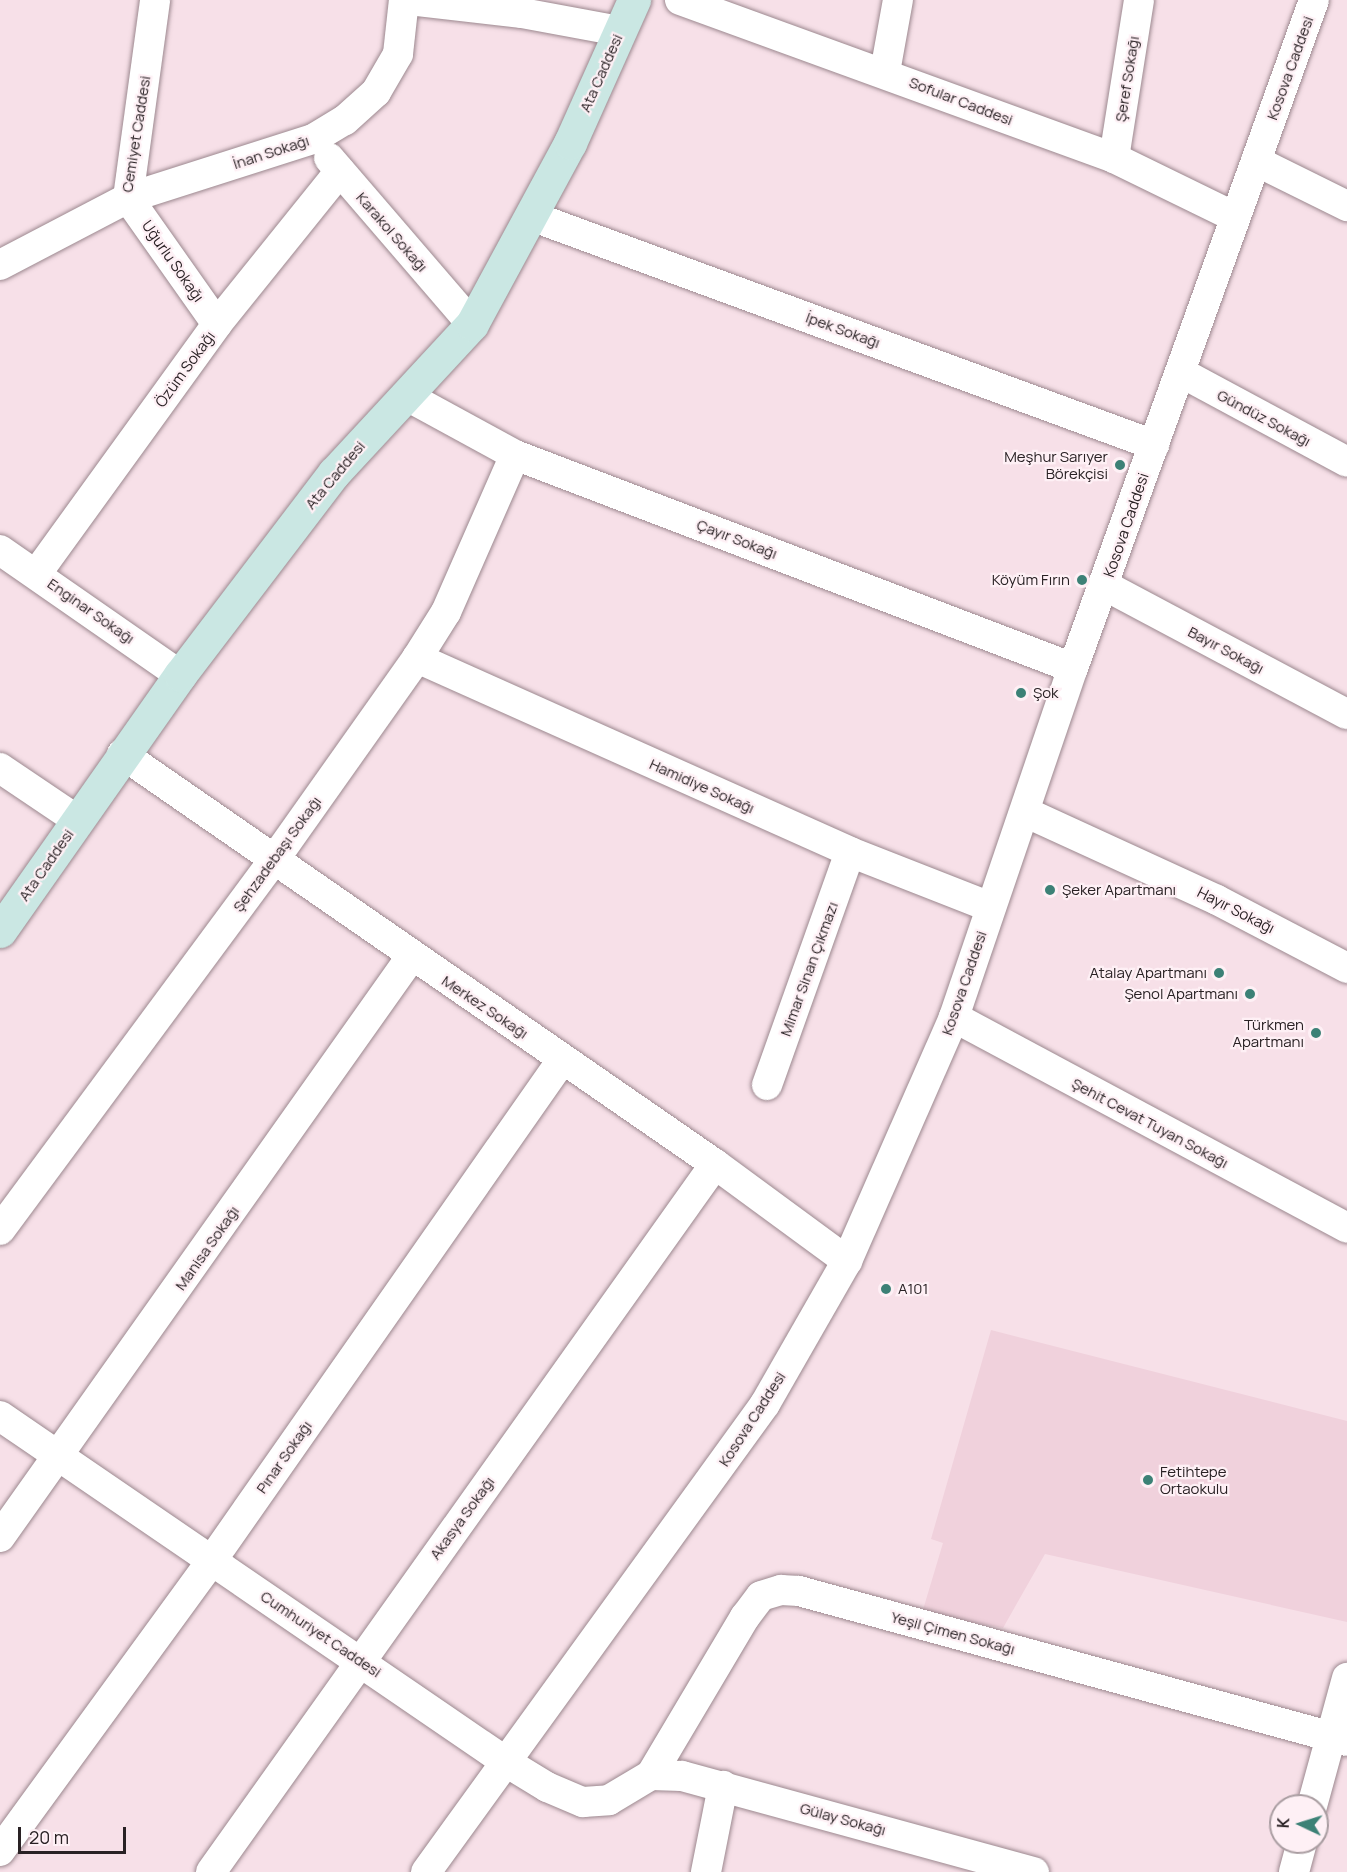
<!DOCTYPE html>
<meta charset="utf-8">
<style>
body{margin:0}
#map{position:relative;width:1347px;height:1872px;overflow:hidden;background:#f7e0e8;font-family:Manrope,sans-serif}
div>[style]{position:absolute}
.built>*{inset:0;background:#f0d1dc}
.roads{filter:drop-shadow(0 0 2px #9c888f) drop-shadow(0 0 2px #9c888f)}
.street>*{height:30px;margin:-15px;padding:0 15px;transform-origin:15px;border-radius:15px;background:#fff}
.secondary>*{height:33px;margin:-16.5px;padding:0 16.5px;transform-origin:16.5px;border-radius:16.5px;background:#cae7e3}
.dots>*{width:16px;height:16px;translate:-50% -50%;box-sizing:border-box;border:3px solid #fef0f5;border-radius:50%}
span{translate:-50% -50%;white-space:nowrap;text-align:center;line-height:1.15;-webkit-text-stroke:4.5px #fef0f5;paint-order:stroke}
.street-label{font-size:15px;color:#292124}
.poi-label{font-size:15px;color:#292124}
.right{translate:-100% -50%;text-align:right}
.left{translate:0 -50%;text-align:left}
.north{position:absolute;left:1269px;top:1794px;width:60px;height:60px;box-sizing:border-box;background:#fef0f5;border:2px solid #a99da1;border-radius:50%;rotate:274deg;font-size:16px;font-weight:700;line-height:24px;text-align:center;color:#292124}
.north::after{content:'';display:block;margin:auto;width:21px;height:27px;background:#3c8176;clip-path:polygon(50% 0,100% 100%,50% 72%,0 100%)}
.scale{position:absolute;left:18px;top:1827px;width:108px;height:27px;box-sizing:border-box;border:3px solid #292124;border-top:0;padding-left:8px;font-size:18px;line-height:21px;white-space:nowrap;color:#292124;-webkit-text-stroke:4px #fef0f5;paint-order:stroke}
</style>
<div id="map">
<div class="built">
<div style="clip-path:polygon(991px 1330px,1347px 1421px,1347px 1622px,1045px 1554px,1003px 1628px,922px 1613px,943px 1543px,931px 1539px)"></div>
</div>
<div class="roads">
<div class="street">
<div style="left:409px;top:0;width:114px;rotate:6.6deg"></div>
<div style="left:522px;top:13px;width:99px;rotate:10.5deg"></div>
<div style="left:680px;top:0;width:462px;rotate:20deg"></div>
<div style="left:1114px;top:158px;width:135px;rotate:26deg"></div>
<div style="left:885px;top:72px;width:73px;rotate:-79.8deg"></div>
<div style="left:329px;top:158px;width:219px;rotate:49.3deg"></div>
<div style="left:1114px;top:158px;width:160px;rotate:-81deg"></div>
<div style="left:1256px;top:161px;width:102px;rotate:26.3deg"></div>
<div style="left:128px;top:198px;width:200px;rotate:-82.2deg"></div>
<div style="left:128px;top:198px;width:154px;rotate:54.8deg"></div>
<div style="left:531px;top:216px;width:664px;rotate:20.18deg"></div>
<div style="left:0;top:265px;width:144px;rotate:-27.6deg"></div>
<div style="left:128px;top:198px;width:194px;rotate:-17.7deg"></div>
<div style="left:313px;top:139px;width:37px;rotate:-31deg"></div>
<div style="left:345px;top:120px;width:42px;rotate:-42.1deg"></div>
<div style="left:376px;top:92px;width:44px;rotate:-59.9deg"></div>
<div style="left:398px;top:54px;width:54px;rotate:-83.7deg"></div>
<div style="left:1182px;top:373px;width:187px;rotate:28.3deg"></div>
<div style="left:407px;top:396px;width:123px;rotate:28.6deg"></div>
<div style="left:515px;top:455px;width:597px;rotate:20.89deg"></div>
<div style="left:0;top:550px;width:219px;rotate:34.8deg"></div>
<div style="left:37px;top:573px;width:307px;rotate:-54.1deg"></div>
<div style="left:217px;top:324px;width:196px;rotate:-51.2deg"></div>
<div style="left:1104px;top:585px;width:275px;rotate:28deg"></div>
<div style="left:417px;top:658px;width:474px;rotate:24.1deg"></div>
<div style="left:850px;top:852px;width:150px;rotate:21.4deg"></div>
<div style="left:122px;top:754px;width:721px;rotate:34.66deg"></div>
<div style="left:715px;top:1164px;width:164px;rotate:36.3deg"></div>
<div style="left:0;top:768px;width:93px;rotate:34deg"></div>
<div style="left:1025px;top:812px;width:211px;rotate:24.6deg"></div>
<div style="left:1217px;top:900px;width:147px;rotate:27.6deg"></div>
<div style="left:954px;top:1017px;width:446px;rotate:28.2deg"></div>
<div style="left:767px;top:1085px;width:247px;rotate:-70.4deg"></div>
<div style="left:0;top:1230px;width:460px;rotate:-53.5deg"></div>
<div style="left:274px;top:860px;width:247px;rotate:-54.7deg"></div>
<div style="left:417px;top:658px;width:54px;rotate:-57.8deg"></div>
<div style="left:446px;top:612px;width:171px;rotate:-66.3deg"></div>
<div style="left:0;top:1416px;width:613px;rotate:34.36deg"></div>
<div style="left:506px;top:1762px;width:48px;rotate:31.4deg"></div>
<div style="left:547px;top:1787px;width:39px;rotate:23deg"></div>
<div style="left:583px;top:1802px;width:26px;rotate:-4deg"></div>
<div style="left:609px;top:1800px;width:49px;rotate:-30.8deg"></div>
<div style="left:651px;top:1775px;width:184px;rotate:-59.3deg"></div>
<div style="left:745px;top:1617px;width:26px;rotate:-53deg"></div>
<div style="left:761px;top:1596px;width:21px;rotate:-17deg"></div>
<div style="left:781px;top:1590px;width:18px;rotate:3deg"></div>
<div style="left:799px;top:1591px;width:568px;rotate:15.31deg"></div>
<div style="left:0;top:1537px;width:711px;rotate:-54.68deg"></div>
<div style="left:651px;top:1775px;width:31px;rotate:2deg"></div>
<div style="left:682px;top:1776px;width:365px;rotate:15.3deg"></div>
<div style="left:1312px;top:1806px;width:133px;rotate:-74.7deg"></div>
<div style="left:0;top:1851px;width:360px;rotate:-53.9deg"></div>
<div style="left:212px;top:1560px;width:610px;rotate:-55.01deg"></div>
<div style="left:211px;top:1872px;width:869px;rotate:-54.55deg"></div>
<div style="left:426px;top:1872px;width:578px;rotate:-54.08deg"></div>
<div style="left:765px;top:1404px;width:165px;rotate:-60.2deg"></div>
<div style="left:847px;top:1261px;width:266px;rotate:-66.3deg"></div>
<div style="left:954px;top:1017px;width:369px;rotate:-71.2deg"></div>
<div style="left:1073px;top:668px;width:710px;rotate:-70.16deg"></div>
<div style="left:706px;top:1872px;width:88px;rotate:-78.8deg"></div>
<div style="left:1294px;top:1872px;width:31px;rotate:-75deg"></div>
</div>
<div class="secondary">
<div style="left:0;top:931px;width:313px;rotate:-54.9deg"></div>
<div style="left:180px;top:675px;width:254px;rotate:-52.7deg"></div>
<div style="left:334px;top:473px;width:203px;rotate:-47.2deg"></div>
<div style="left:472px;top:324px;width:206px;rotate:-61.6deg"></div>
<div style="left:570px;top:143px;width:157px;rotate:-65.9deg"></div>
</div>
</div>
<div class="dots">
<div style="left:1120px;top:465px;background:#3c8176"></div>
<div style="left:1082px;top:580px;background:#3c8176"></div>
<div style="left:1021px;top:693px;background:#3c8176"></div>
<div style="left:1050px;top:890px;background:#3c8176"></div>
<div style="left:1219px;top:973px;background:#3c8176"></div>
<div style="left:1250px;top:994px;background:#3c8176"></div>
<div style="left:1316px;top:1033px;background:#3c8176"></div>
<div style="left:886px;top:1289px;background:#3c8176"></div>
<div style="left:1148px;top:1480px;background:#3c8176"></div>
</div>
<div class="street-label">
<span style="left:1290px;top:68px;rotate:-70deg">Kosova Caddesi</span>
<span style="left:601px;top:73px;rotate:-66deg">Ata Caddesi</span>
<span style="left:1127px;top:79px;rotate:-81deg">Şeref Sokağı</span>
<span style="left:961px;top:101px;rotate:21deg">Sofular Caddesi</span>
<span style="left:136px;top:134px;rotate:-81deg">Cemiyet Caddesi</span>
<span style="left:271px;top:152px;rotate:-18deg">İnan Sokağı</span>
<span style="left:392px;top:232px;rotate:49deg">Karakol Sokağı</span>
<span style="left:173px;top:261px;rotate:55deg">Uğurlu Sokağı</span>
<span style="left:843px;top:330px;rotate:20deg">İpek Sokağı</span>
<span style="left:185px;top:369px;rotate:-54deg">Özüm Sokağı</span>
<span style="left:1264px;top:418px;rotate:28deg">Gündüz Sokağı</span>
<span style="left:335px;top:475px;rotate:-50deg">Ata Caddesi</span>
<span style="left:1126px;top:525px;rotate:-71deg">Kosova Caddesi</span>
<span style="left:737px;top:539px;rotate:21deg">Çayır Sokağı</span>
<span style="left:91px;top:611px;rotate:35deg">Enginar Sokağı</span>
<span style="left:1226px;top:650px;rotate:28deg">Bayır Sokağı</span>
<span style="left:702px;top:786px;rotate:24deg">Hamidiye Sokağı</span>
<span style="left:277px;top:854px;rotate:-54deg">Şehzadebaşı Sokağı</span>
<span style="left:46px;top:865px;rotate:-55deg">Ata Caddesi</span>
<span style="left:1236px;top:910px;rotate:27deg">Hayır Sokağı</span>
<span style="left:809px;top:969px;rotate:-70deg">Mimar Sinan Çıkmazı</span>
<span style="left:964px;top:983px;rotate:-71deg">Kosova Caddesi</span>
<span style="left:485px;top:1007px;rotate:34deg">Merkez Sokağı</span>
<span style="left:1150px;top:1123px;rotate:28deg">Şehit Cevat Tuyan Sokağı</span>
<span style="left:207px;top:1248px;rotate:-55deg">Manisa Sokağı</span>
<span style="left:752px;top:1419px;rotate:-57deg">Kosova Caddesi</span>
<span style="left:284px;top:1457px;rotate:-55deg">Pınar Sokağı</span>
<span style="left:462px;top:1518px;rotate:-54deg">Akasya Sokağı</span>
<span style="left:953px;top:1633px;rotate:15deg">Yeşil Çimen Sokağı</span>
<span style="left:321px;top:1634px;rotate:34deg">Cumhuriyet Caddesi</span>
<span style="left:843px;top:1819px;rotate:15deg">Gülay Sokağı</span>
</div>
<div class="poi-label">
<span class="right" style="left:1108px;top:465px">Meşhur Sarıyer<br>Börekçisi</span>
<span class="right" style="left:1070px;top:580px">Köyüm Fırın</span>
<span class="left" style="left:1033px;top:693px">Şok</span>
<span class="left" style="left:1062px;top:890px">Şeker Apartmanı</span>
<span class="right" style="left:1207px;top:973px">Atalay Apartmanı</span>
<span class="right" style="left:1238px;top:994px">Şenol Apartmanı</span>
<span class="right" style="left:1304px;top:1033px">Türkmen<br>Apartmanı</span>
<span class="left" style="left:898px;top:1289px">A101</span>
<span class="left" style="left:1160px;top:1480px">Fetihtepe<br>Ortaokulu</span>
</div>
<div class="north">K</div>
<div class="scale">20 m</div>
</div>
